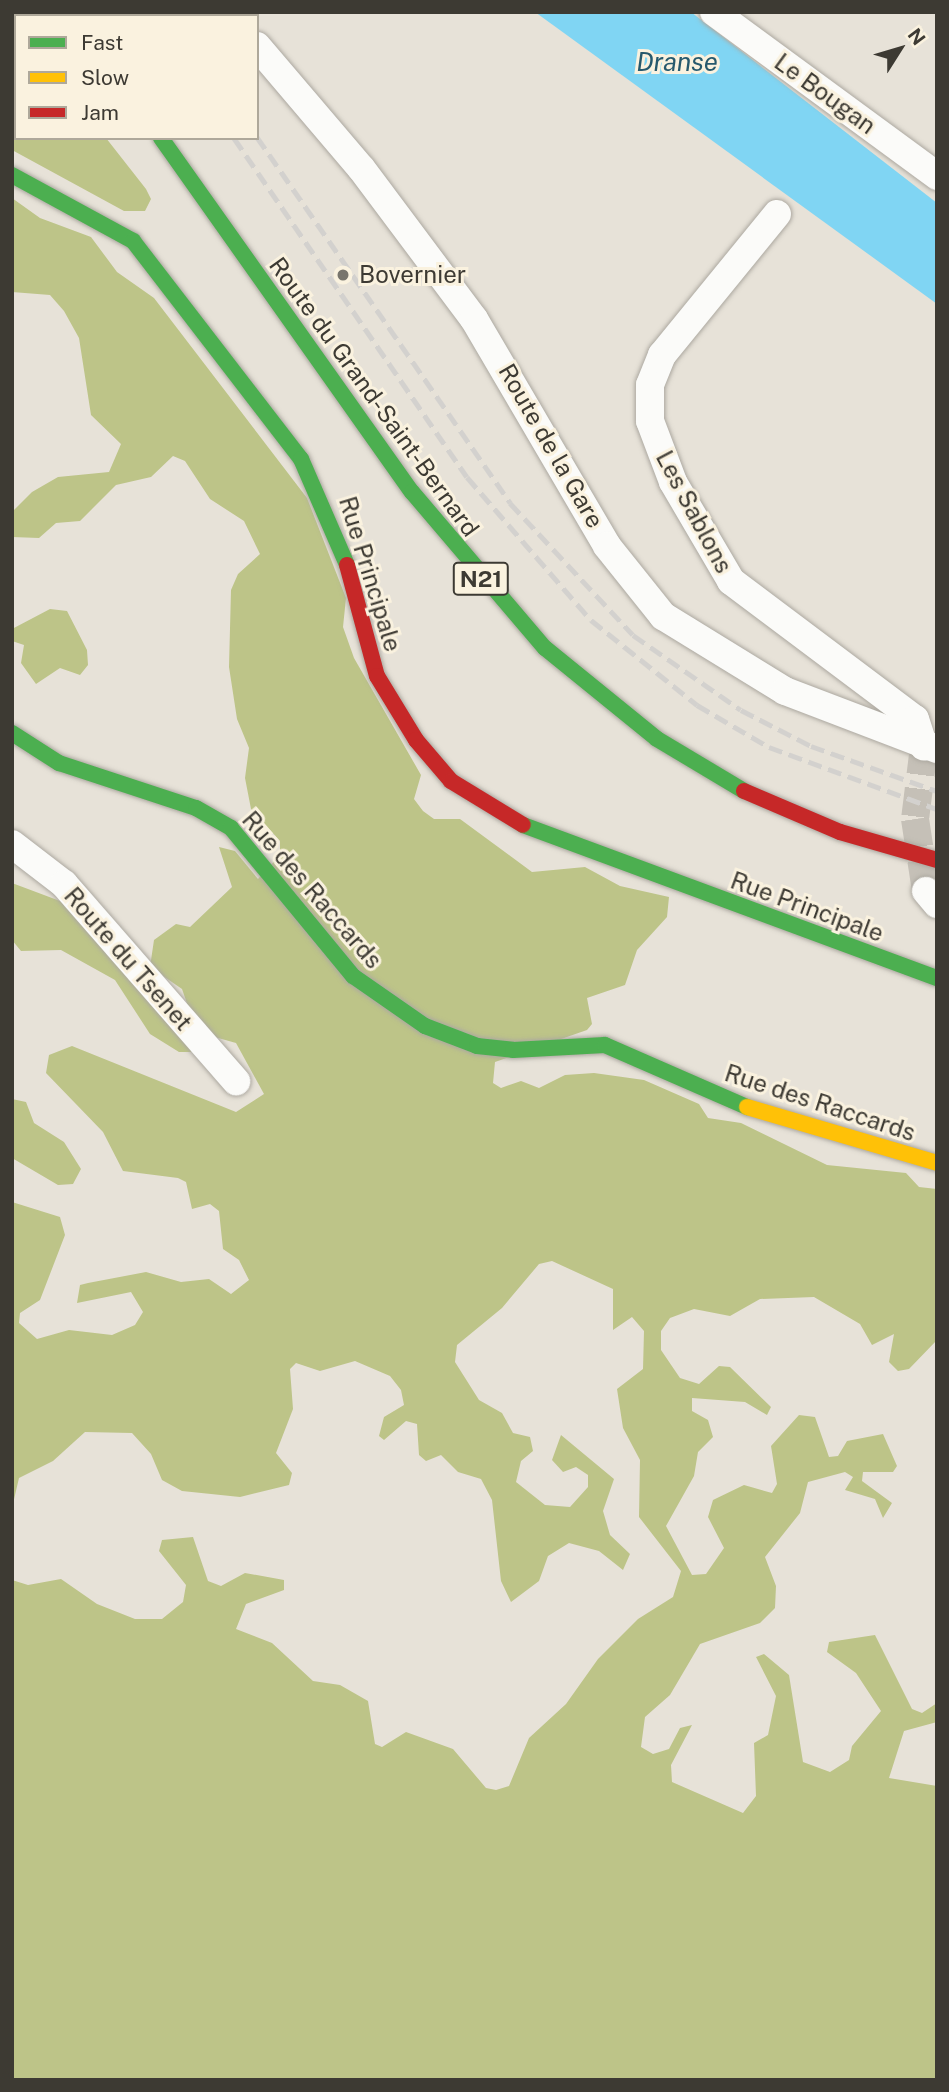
<!DOCTYPE html>
<style>
body{margin:0}
#map{position:relative;width:949px;height:2092px;overflow:hidden;background:#e7e2d8;font-family:"Public Sans",sans-serif}
div>[style]{position:absolute}
.forest>*{inset:0;background:#bdc488}
.water>*{inset:0;background:#80d5f3}
.street-tunnel>*{height:28px;margin-top:-14px;transform-origin:0;background:repeating-linear-gradient(90deg,#c5c0b7 0 28px,transparent 0 42px)}
.roads{filter:drop-shadow(0 0 2px #aca8a0) drop-shadow(0 0 2px #aca8a0)}
.street>*{height:28px;margin:-14px;padding:0 14px;transform-origin:14px;border-radius:14px;background:#fbfbf9}
.fast>*{height:16px;margin:-8px;padding:0 8px;transform-origin:8px;border-radius:8px;background:#4caf50}
.slow>*{height:16px;margin:-8px;padding:0 8px;transform-origin:8px;border-radius:8px;background:#ffc107}
.jam>*{height:16px;margin:-8px;padding:0 8px;transform-origin:8px;border-radius:8px;background:#c62828}
.rail>*{height:5px;margin-top:-2.5px;transform-origin:0;background:repeating-linear-gradient(90deg,#d3d1ce 0 14px,transparent 0 21px)}
.dots>*{width:19px;height:19px;translate:-50% -50%;box-sizing:border-box;border:4px solid #faf2df;border-radius:50%}
span{translate:-50% -50%;white-space:nowrap;text-align:center;line-height:1.15;-webkit-text-stroke:6px #faf2df;paint-order:stroke}
.shield-label span{padding:2px 5px;background:#faf2df;border:2px solid;border-radius:5px;-webkit-text-stroke-width:0}
.shield-label{font-size:23px;color:#3d3a33;font-weight:700}
.street-label{font-size:24px;color:#3d3a33}
.poi-label{font-size:24px;color:#3d3a33}
.left{translate:0 -50%;text-align:left}
.water-label{font-size:26px;color:#26596d;font-style:italic}
.frame{position:absolute;inset:0;border:14px solid #3d3a33;pointer-events:none}
.legend{position:absolute;left:14px;top:14px;width:245px;height:126px;box-sizing:border-box;background:#faf2df;border:2px solid #aea89a;margin:0;padding:9px 12px;list-style:none;font-size:21px;color:#3d3a33}
.legend li{display:flex;align-items:center;gap:14px;height:35px}
.legend b{width:35px;border:2px solid #aea89a}
.north{position:absolute;left:865px;top:14px;width:70px;height:70px;-webkit-text-stroke:5px #faf2df;paint-order:stroke;rotate:53deg;font-size:19px;font-weight:700;line-height:28px;text-align:center;color:#3d3a33}
.north::after{content:'';display:block;margin:auto;width:24px;height:32px;background:#3d3a33;clip-path:polygon(50% 0,100% 100%,50% 72%,0 100%)}
</style>
<div id="map">
<div class="forest">
<div style="clip-path:polygon(12px 55px,16px 138px,106px 138px,146px 189px,151px 199px,145px 211px,124px 211px,12px 150px)"></div>
<div style="clip-path:polygon(12px 198px,40px 218px,91px 237px,117px 272px,154px 298px,307px 498px,346px 598px,343px 627px,354px 658px,421px 775px,414px 799px,423px 811px,434px 819px,460px 819px,532px 872px,585px 867px,620px 886px,669px 897px,667px 917px,637px 950px,625px 985px,587px 998px,592px 1024px,587px 1030px,495px 1062px,493px 1083px,501px 1088px,521px 1081px,539px 1088px,565px 1075px,594px 1073px,644px 1080px,699px 1104px,708px 1118px,741px 1123px,827px 1165px,906px 1173px,919px 1187px,937px 1189px,937px 1340px,909px 1369px,898px 1371px,889px 1362px,894px 1334px,872px 1345px,860px 1324px,814px 1297px,760px 1299px,730px 1316px,694px 1309px,670px 1318px,661px 1331px,661px 1350px,680px 1378px,699px 1384px,719px 1366px,730px 1367px,771px 1407px,767px 1415px,745px 1402px,692px 1398px,692px 1411px,708px 1420px,713px 1437px,698px 1452px,694px 1476px,666px 1526px,692px 1575px,706px 1574px,724px 1548px,708px 1517px,713px 1500px,744px 1485px,772px 1493px,777px 1484px,771px 1446px,799px 1415px,815px 1417px,829px 1457px,838px 1456px,847px 1441px,883px 1434px,897px 1466px,893px 1472px,863px 1472px,862px 1481px,892px 1503px,883px 1518px,875px 1499px,845px 1490px,853px 1477px,845px 1472px,808px 1482px,800px 1513px,765px 1557px,776px 1586px,775px 1608px,760px 1623px,700px 1644px,670px 1695px,645px 1717px,641px 1747px,653px 1754px,669px 1749px,680px 1728px,692px 1725px,671px 1765px,672px 1782px,743px 1813px,756px 1796px,754px 1743px,768px 1735px,776px 1696px,756px 1657px,764px 1654px,789px 1675px,803px 1762px,830px 1772px,849px 1760px,852px 1746px,881px 1711px,856px 1673px,827px 1652px,829px 1642px,875px 1635px,912px 1709px,922px 1713px,937px 1703px,937px 1722px,904px 1731px,889px 1778px,937px 1786px,937px 2080px,12px 2080px,12px 1580px,28px 1585px,61px 1579px,97px 1604px,135px 1619px,162px 1619px,183px 1602px,186px 1585px,159px 1551px,162px 1540px,193px 1537px,208px 1581px,221px 1586px,245px 1573px,284px 1580px,284px 1590px,246px 1604px,236px 1629px,272px 1643px,313px 1681px,340px 1685px,368px 1701px,375px 1744px,382px 1747px,406px 1732px,453px 1749px,486px 1788px,496px 1790px,509px 1786px,529px 1738px,566px 1704px,598px 1659px,638px 1619px,673px 1597px,681px 1571px,639px 1517px,640px 1460px,623px 1428px,617px 1389px,643px 1369px,644px 1331px,632px 1317px,613px 1330px,613px 1289px,552px 1261px,539px 1264px,502px 1308px,457px 1345px,455px 1362px,479px 1400px,502px 1413px,513px 1433px,530px 1437px,533px 1451px,521px 1461px,516px 1482px,545px 1505px,570px 1507px,588px 1487px,588px 1475px,576px 1467px,563px 1472px,552px 1460px,561px 1435px,614px 1479px,603px 1511px,610px 1535px,630px 1554px,623px 1570px,599px 1551px,569px 1543px,548px 1556px,539px 1581px,511px 1602px,501px 1581px,492px 1500px,481px 1479px,458px 1472px,441px 1455px,426px 1461px,419px 1455px,417px 1424px,406px 1421px,384px 1440px,379px 1436px,384px 1417px,404px 1405px,401px 1390px,390px 1376px,355px 1361px,320px 1371px,296px 1363px,290px 1369px,293px 1409px,276px 1453px,292px 1473px,289px 1485px,240px 1497px,182px 1491px,162px 1480px,151px 1454px,132px 1433px,85px 1432px,53px 1461px,19px 1478px,12px 1508px,12px 1202px,60px 1217px,65px 1235px,40px 1300px,20px 1313px,19px 1323px,37px 1339px,69px 1330px,112px 1335px,135px 1325px,143px 1312px,131px 1292px,77px 1303px,80px 1285px,88px 1283px,146px 1272px,181px 1282px,209px 1279px,231px 1294px,249px 1280px,239px 1260px,223px 1249px,219px 1211px,210px 1204px,192px 1209px,186px 1182px,178px 1178px,123px 1171px,103px 1132px,46px 1073px,49px 1055px,72px 1046px,236px 1112px,264px 1094px,236px 1043px,204px 1034px,191px 1052px,179px 1052px,150px 1034px,115px 980px,61px 950px,21px 951px,12px 940px,12px 883px,60px 901px,191px 1015px,182px 989px,150px 967px,154px 940px,176px 924px,190px 927px,232px 887px,219px 847px,235px 851px,258px 879px,280px 855px,280px 841px,251px 809px,245px 778px,249px 748px,237px 719px,229px 667px,231px 590px,238px 574px,260px 554px,244px 521px,210px 499px,185px 461px,173px 456px,151px 477px,116px 485px,80px 521px,56px 523px,39px 538px,12px 537px,12px 512px,32px 492px,58px 477px,109px 472px,121px 444px,91px 415px,79px 338px,64px 311px,50px 295px,12px 292px)"></div>
<div style="clip-path:polygon(50px 609px,67px 611px,87px 650px,88px 665px,80px 675px,60px 668px,36px 684px,21px 663px,24px 645px,12px 641px,12px 629px)"></div>
<div style="clip-path:polygon(12px 1099px,26px 1102px,34px 1123px,64px 1142px,81px 1169px,73px 1184px,58px 1185px,12px 1158px)"></div>
</div>
<div class="water">
<div style="clip-path:polygon(535px 12px,691px 12px,937px 203px,937px 304px)"></div>
</div>
<div class="street-tunnel">
<div style="left:924px;top:747px;width:73px;rotate:97.1deg"></div>
<div style="left:915px;top:819px;width:73px;rotate:81.3deg"></div>
</div>
<div class="roads">
<div class="street">
<div style="left:230px;top:12px;width:5px;rotate:53deg"></div>
<div style="left:714px;top:12px;width:277px;rotate:36.3deg"></div>
<div style="left:12px;top:41px;width:4px;rotate:14deg"></div>
<div style="left:257px;top:46px;width:160px;rotate:49.6deg"></div>
<div style="left:361px;top:168px;width:189px;rotate:53.2deg"></div>
<div style="left:474px;top:319px;width:263px;rotate:59.6deg"></div>
<div style="left:607px;top:546px;width:90px;rotate:51.3deg"></div>
<div style="left:663px;top:616px;width:143px;rotate:31.6deg"></div>
<div style="left:785px;top:691px;width:163px;rotate:20.9deg"></div>
<div style="left:777px;top:214px;width:182px;rotate:129.2deg"></div>
<div style="left:662px;top:355px;width:32px;rotate:112deg"></div>
<div style="left:650px;top:385px;width:36px;rotate:90deg"></div>
<div style="left:650px;top:421px;width:65px;rotate:69.3deg"></div>
<div style="left:673px;top:482px;width:115px;rotate:59.6deg"></div>
<div style="left:731px;top:581px;width:230px;rotate:36.9deg"></div>
<div style="left:915px;top:719px;width:29px;rotate:72deg"></div>
<div style="left:12px;top:844px;width:66px;rotate:37.6deg"></div>
<div style="left:64px;top:884px;width:262px;rotate:48.9deg"></div>
<div style="left:926px;top:891px;width:17px;rotate:50deg"></div>
</div>
<div class="fast">
<div style="left:66px;top:12px;width:5px;rotate:53deg"></div>
<div style="left:161px;top:138px;width:434px;rotate:54.7deg"></div>
<div style="left:412px;top:492px;width:205px;rotate:49.6deg"></div>
<div style="left:545px;top:648px;width:144px;rotate:39.1deg"></div>
<div style="left:657px;top:739px;width:101px;rotate:30.9deg"></div>
<div style="left:12px;top:175px;width:138px;rotate:28.6deg"></div>
<div style="left:133px;top:241px;width:275px;rotate:52.4deg"></div>
<div style="left:301px;top:459px;width:116px;rotate:66.5deg"></div>
<div style="left:12px;top:733px;width:56px;rotate:32.6deg"></div>
<div style="left:59px;top:763px;width:144px;rotate:18.2deg"></div>
<div style="left:196px;top:808px;width:40px;rotate:29.7deg"></div>
<div style="left:231px;top:828px;width:192px;rotate:50.5deg"></div>
<div style="left:353px;top:976px;width:88px;rotate:34.8deg"></div>
<div style="left:425px;top:1026px;width:56px;rotate:21deg"></div>
<div style="left:477px;top:1046px;width:36px;rotate:6deg"></div>
<div style="left:513px;top:1050px;width:92px;rotate:-3.1deg"></div>
<div style="left:605px;top:1045px;width:155px;rotate:23.6deg"></div>
<div style="left:523px;top:825px;width:441px;rotate:20.3deg"></div>
</div>
<div class="slow">
<div style="left:747px;top:1107px;width:198px;rotate:16.4deg"></div>
</div>
<div class="jam">
<div style="left:347px;top:565px;width:115px;rotate:74.9deg"></div>
<div style="left:377px;top:676px;width:75px;rotate:58.6deg"></div>
<div style="left:416px;top:740px;width:54px;rotate:49.5deg"></div>
<div style="left:451px;top:781px;width:84px;rotate:31.4deg"></div>
<div style="left:744px;top:791px;width:104px;rotate:23.1deg"></div>
<div style="left:840px;top:832px;width:101px;rotate:16.1deg"></div>
</div>
</div>
<div class="rail">
<div style="left:146px;top:12px;width:4px;rotate:63deg"></div>
<div style="left:170px;top:12px;width:4px;rotate:63deg"></div>
<div style="left:257px;top:137px;width:445px;rotate:55.3deg"></div>
<div style="left:510px;top:503px;width:180px;rotate:47deg"></div>
<div style="left:633px;top:635px;width:131px;rotate:34.8deg"></div>
<div style="left:741px;top:710px;width:79px;rotate:27.2deg"></div>
<div style="left:811px;top:746px;width:134px;rotate:19.7deg"></div>
<div style="left:234px;top:138px;width:411px;rotate:55.5deg"></div>
<div style="left:467px;top:477px;width:189px;rotate:49.1deg"></div>
<div style="left:591px;top:620px;width:136px;rotate:38.7deg"></div>
<div style="left:697px;top:705px;width:83px;rotate:30.3deg"></div>
<div style="left:769px;top:747px;width:179px;rotate:20.3deg"></div>
</div>
<div class="dots">
<div style="left:343px;top:275px;background:#78756d"></div>
</div>
<div class="shield-label">
<span style="left:481px;top:579px">N21</span>
</div>
<div class="street-label">
<span style="left:825px;top:94px;rotate:36deg">Le Bougan</span>
<span style="left:374px;top:397px;rotate:54deg">Route du Grand-Saint-Bernard</span>
<span style="left:551px;top:446px;rotate:60deg">Route de la Gare</span>
<span style="left:694px;top:512px;rotate:62deg">Les Sablons</span>
<span style="left:370px;top:574px;rotate:73deg">Rue Principale</span>
<span style="left:312px;top:890px;rotate:49deg">Rue des Raccards</span>
<span style="left:807px;top:907px;rotate:20deg">Rue Principale</span>
<span style="left:128px;top:959px;rotate:49deg">Route du Tsenet</span>
<span style="left:820px;top:1103px;rotate:18deg">Rue des Raccards</span>
</div>
<div class="poi-label">
<span class="left" style="left:359px;top:275px">Bovernier</span>
</div>
<div class="water-label">
<span style="left:677px;top:62px">Dranse</span>
</div>
<div class="frame"></div>
<ul class="legend">
<li><b style="height:9px;background:#4caf50"></b>Fast</li>
<li><b style="height:9px;background:#ffc107"></b>Slow</li>
<li><b style="height:9px;background:#c62828"></b>Jam</li>
</ul>
<div class="north">N</div>
</div>
